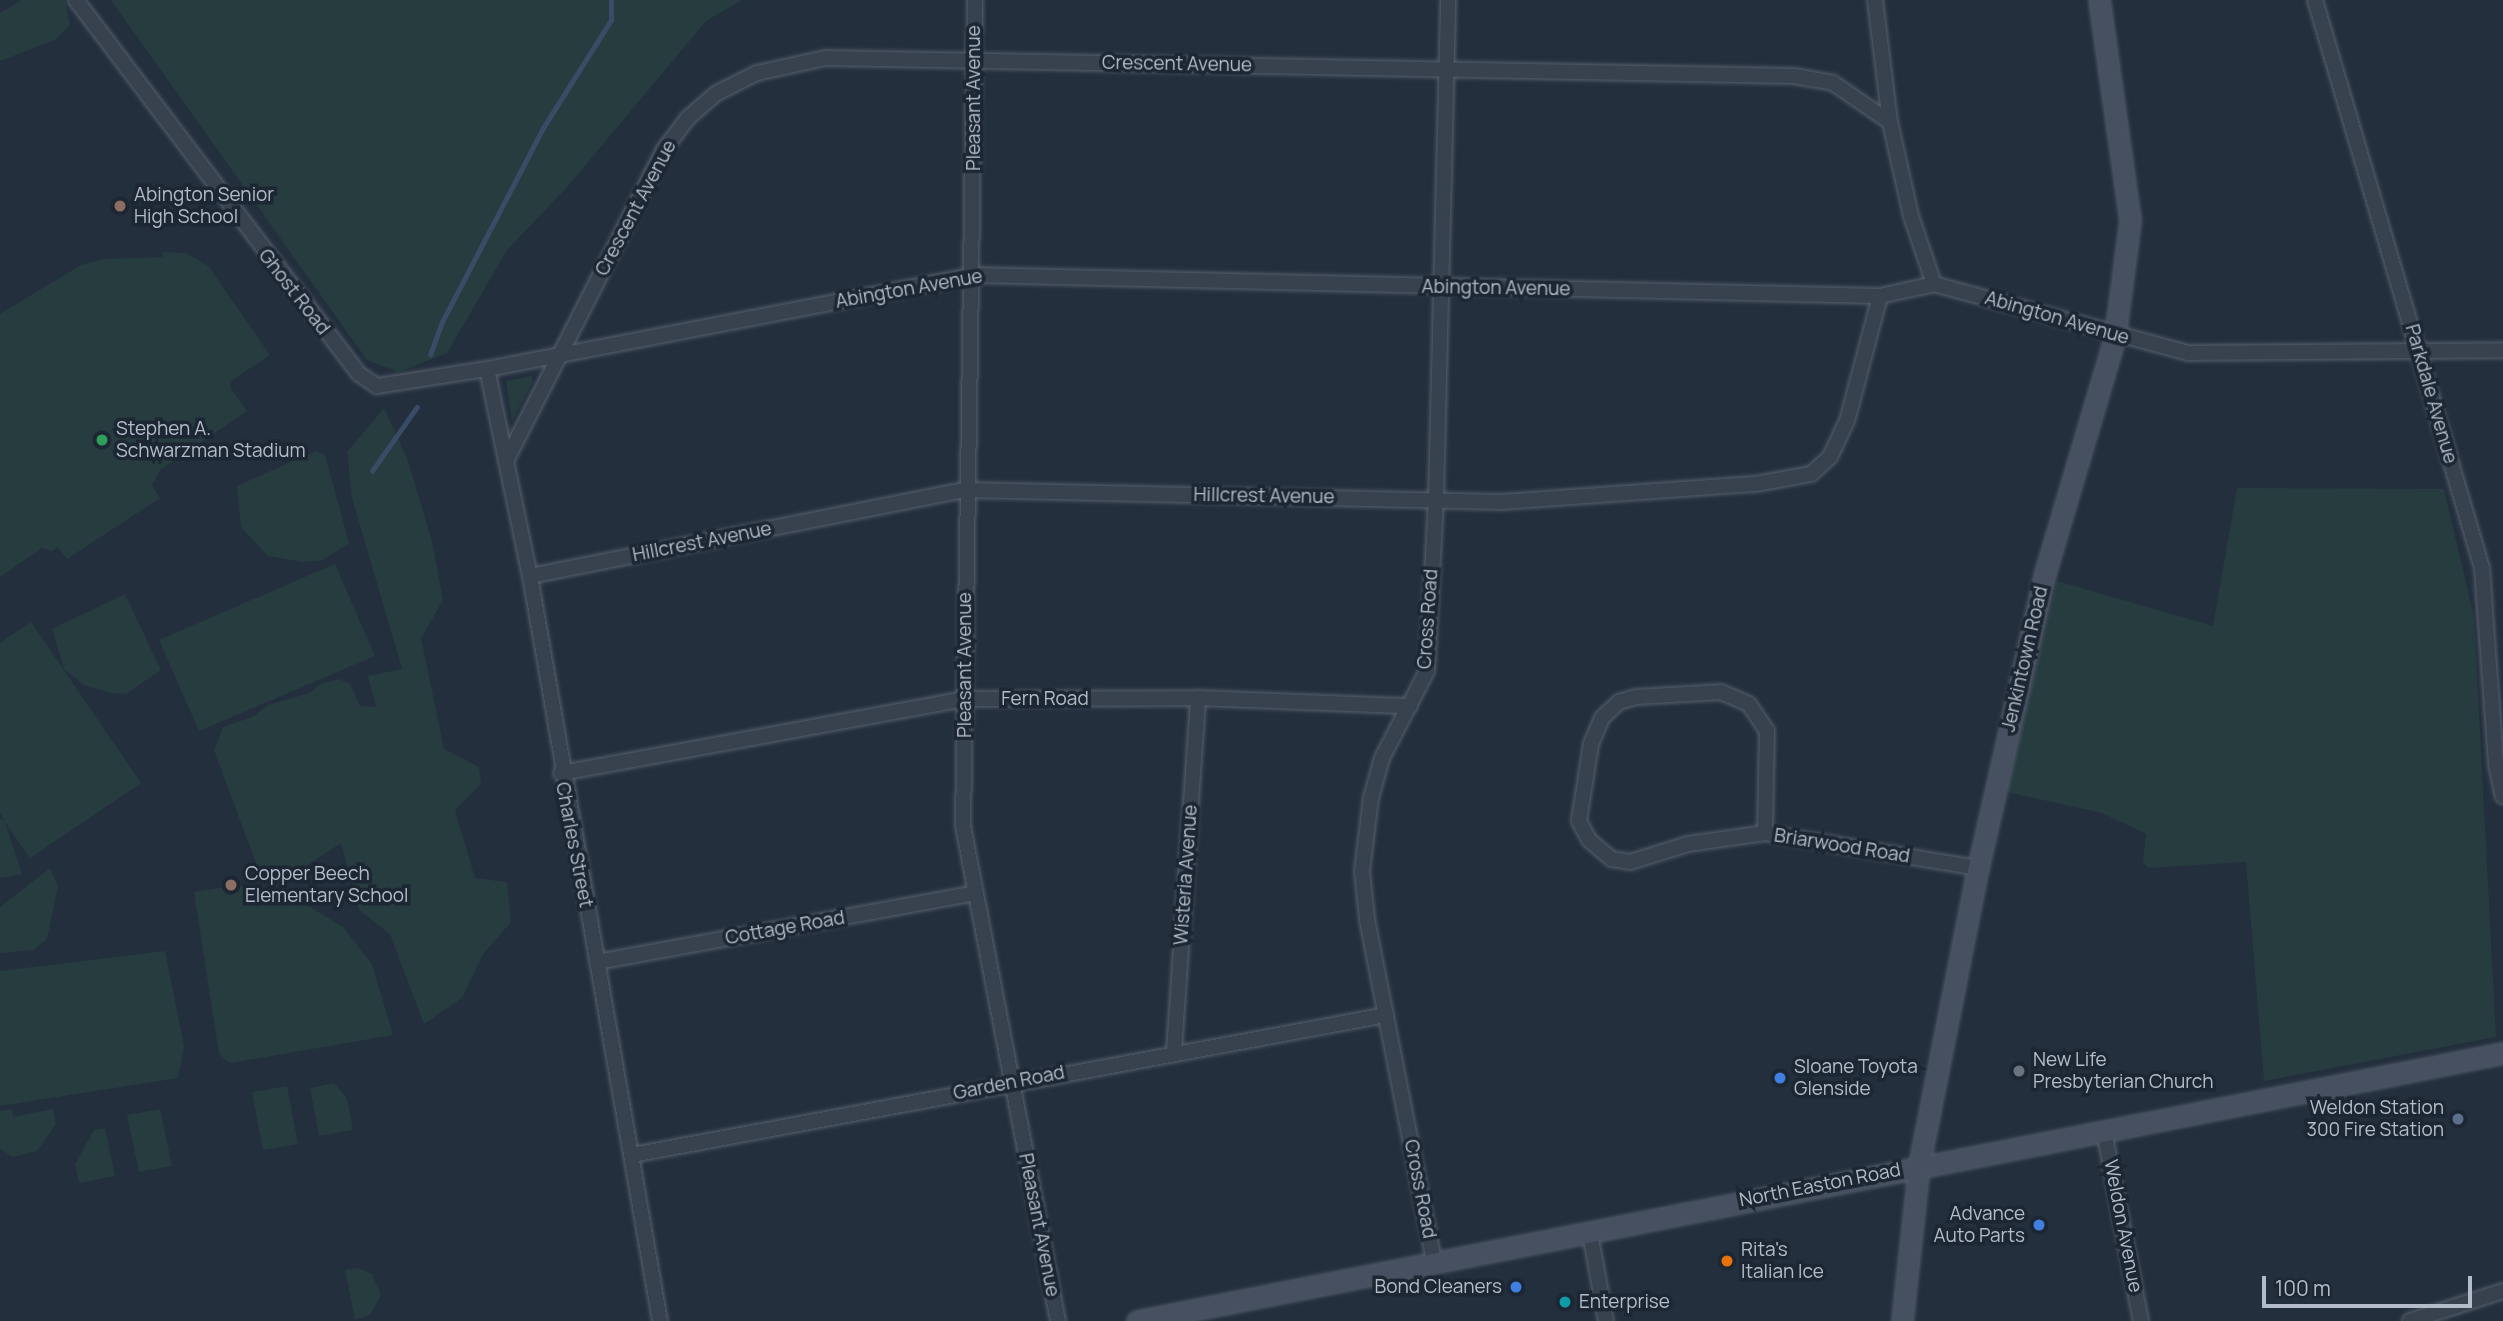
<!DOCTYPE html>
<style>
body{margin:0}
#map{position:relative;width:2503px;height:1321px;overflow:hidden;background:#242f3e;font-family:Manrope,sans-serif}
div>[style]{position:absolute}
.green>*{inset:0;background:#263c3f}
.stream>*{height:4.5px;margin:-2.25px;padding:0 2.25px;transform-origin:2.25px;border-radius:2.25px;background:#394c67}
.roads{filter:drop-shadow(0 0 2px #565f6c) drop-shadow(0 0 2px #565f6c)}
.street>*{height:14px;margin:-7px;padding:0 7px;transform-origin:7px;border-radius:7px;background:#38414e}
.secondary>*{height:19px;margin:-9.5px;padding:0 9.5px;transform-origin:9.5px;border-radius:9.5px;background:#465061}
.dots>*{width:19px;height:19px;translate:-50% -50%;box-sizing:border-box;border:4px solid #1d2633;border-radius:50%}
span{translate:-50% -50%;white-space:nowrap;text-align:center;line-height:1.15;-webkit-text-stroke:7px #1d2633;paint-order:stroke}
.street-label{font-size:19px;color:#b4bcc9}
.poi-label{font-size:19px;color:#b4bcc9}
.left{translate:0 -50%;text-align:left}
.right{translate:-100% -50%;text-align:right}
.scale{position:absolute;left:2262px;top:1276px;width:210px;height:32px;box-sizing:border-box;border:4px solid #b4bcc9;border-top:0;padding-left:9px;font-size:21px;line-height:24px;white-space:nowrap;color:#b4bcc9;-webkit-text-stroke:5px #1d2633;paint-order:stroke}
</style>
<div id="map">
<div class="green">
<div style="clip-path:polygon(22px 0,65px 0,70px 25px,55px 40px,0 61px,0 13px)"></div>
<div style="clip-path:polygon(111px 0,742px 0,706px 21px,568px 186px,507px 250px,447px 353px,399px 372px,367px 360px)"></div>
<div style="clip-path:polygon(163px 252px,187px 253px,209px 267px,270px 355px,231px 381px,230px 387px,247px 411px,160px 470px,152px 485px,160px 498px,67px 559px,58px 547px,52px 551px,42px 548px,0 577px,0 314px,81px 265px,103px 259px,163px 257px)"></div>
<div style="clip-path:polygon(532px 376px,533px 381px,512px 421px,506px 381px)"></div>
<div style="clip-path:polygon(384px 408px,407px 458px,432px 541px,443px 600px,421px 638px,444px 749px,479px 767px,481px 784px,455px 810px,475px 878px,507px 882px,511px 922px,483px 954px,462px 998px,424px 1024px,390px 934px,359px 910px,341px 843px,306px 866px,259px 871px,214px 750px,223px 727px,252px 717px,268px 705px,310px 693px,320px 684px,339px 679px,350px 684px,360px 706px,376px 707px,368px 676px,402px 669px,352px 498px,347px 452px)"></div>
<div style="clip-path:polygon(316px 451px,325px 455px,349px 543px,323px 560px,303px 562px,268px 556px,241px 527px,237px 486px)"></div>
<div style="clip-path:polygon(2237px 488px,2444px 489px,2474px 617px,2496px 1037px,2264px 1081px,2246px 862px,2149px 868px,2143px 862px,2146px 834px,2102px 813px,2007px 792px,2057px 581px,2213px 626px)"></div>
<div style="clip-path:polygon(335px 564px,375px 656px,199px 731px,159px 640px)"></div>
<div style="clip-path:polygon(125px 594px,161px 670px,126px 694px,110px 693px,84px 685px,64px 669px,52px 629px)"></div>
<div style="clip-path:polygon(31px 622px,141px 783px,30px 858px,5px 822px,22px 874px,0 878px,0 818px,5px 821px,0 813px,0 643px)"></div>
<div style="clip-path:polygon(50px 868px,58px 886px,47px 939px,33px 950px,0 953px,0 907px)"></div>
<div style="clip-path:polygon(239px 885px,302px 902px,343px 927px,372px 964px,393px 1035px,230px 1063px,219px 1054px,194px 892px)"></div>
<div style="clip-path:polygon(165px 951px,184px 1046px,178px 1078px,0 1106px,0 971px)"></div>
<div style="clip-path:polygon(334px 1083px,347px 1098px,353px 1130px,319px 1136px,310px 1088px)"></div>
<div style="clip-path:polygon(287px 1086px,298px 1144px,263px 1150px,252px 1092px)"></div>
<div style="clip-path:polygon(12px 1109px,13px 1117px,53px 1109px,56px 1124px,37px 1151px,13px 1157px,0 1149px,0 1111px)"></div>
<div style="clip-path:polygon(160px 1109px,172px 1166px,139px 1172px,127px 1115px)"></div>
<div style="clip-path:polygon(105px 1128px,115px 1176px,79px 1183px,75px 1164px,94px 1130px)"></div>
<div style="clip-path:polygon(358px 1268px,372px 1274px,381px 1295px,370px 1315px,355px 1320px,345px 1270px)"></div>
</div>
<div class="stream">
<div style="left:430px;top:355px;width:35px;rotate:-70deg"></div>
<div style="left:442px;top:322px;width:219px;rotate:-62.5deg"></div>
<div style="left:543px;top:128px;width:128px;rotate:-57.8deg"></div>
<div style="left:611px;top:20px;width:20px;rotate:-90deg"></div>
<div style="left:372px;top:471px;width:78px;rotate:-54.9deg"></div>
</div>
<div class="roads">
<div class="street">
<div style="left:76px;top:0;width:469px;rotate:52.9deg"></div>
<div style="left:359px;top:374px;width:22px;rotate:34deg"></div>
<div style="left:377px;top:386px;width:111px;rotate:-8.8deg"></div>
<div style="left:487px;top:369px;width:495px;rotate:-10.9deg"></div>
<div style="left:973px;top:275px;width:907px;rotate:1.33deg"></div>
<div style="left:1880px;top:296px;width:55px;rotate:-12.5deg"></div>
<div style="left:1934px;top:284px;width:263px;rotate:15.2deg"></div>
<div style="left:2188px;top:353px;width:315px;rotate:-0.5deg"></div>
<div style="left:975px;top:0;width:826px;rotate:90.83deg"></div>
<div style="left:963px;top:826px;width:504px;rotate:79.14deg"></div>
<div style="left:1875px;top:0;width:123px;rotate:83deg"></div>
<div style="left:1890px;top:122px;width:96px;rotate:77.4deg"></div>
<div style="left:1911px;top:216px;width:72px;rotate:71.3deg"></div>
<div style="left:2315px;top:0;width:592px;rotate:73.62deg"></div>
<div style="left:2482px;top:568px;width:196px;rotate:85.9deg"></div>
<div style="left:2496px;top:764px;width:33px;rotate:78deg"></div>
<div style="left:487px;top:369px;width:211px;rotate:78.3deg"></div>
<div style="left:530px;top:576px;width:756px;rotate:80.1deg"></div>
<div style="left:506px;top:461px;width:347px;rotate:-63.1deg"></div>
<div style="left:663px;top:151px;width:41px;rotate:-52.9deg"></div>
<div style="left:688px;top:118px;width:38px;rotate:-41deg"></div>
<div style="left:717px;top:93px;width:45px;rotate:-26.6deg"></div>
<div style="left:757px;top:73px;width:70px;rotate:-12.4deg"></div>
<div style="left:825px;top:58px;width:969px;rotate:1.06deg"></div>
<div style="left:1794px;top:76px;width:40px;rotate:10deg"></div>
<div style="left:1833px;top:83px;width:69px;rotate:34.4deg"></div>
<div style="left:530px;top:576px;width:444px;rotate:-11.2deg"></div>
<div style="left:966px;top:490px;width:536px;rotate:1.28deg"></div>
<div style="left:1502px;top:502px;width:255px;rotate:-4.1deg"></div>
<div style="left:1756px;top:484px;width:56px;rotate:-10.3deg"></div>
<div style="left:1811px;top:474px;width:25px;rotate:-42deg"></div>
<div style="left:1830px;top:457px;width:40px;rotate:-65deg"></div>
<div style="left:1847px;top:421px;width:129px;rotate:-75.2deg"></div>
<div style="left:561px;top:773px;width:411px;rotate:-10.4deg"></div>
<div style="left:965px;top:699px;width:233px;rotate:-0.2deg"></div>
<div style="left:1198px;top:698px;width:212px;rotate:2.2deg"></div>
<div style="left:1765px;top:833px;width:102px;rotate:-88.9deg"></div>
<div style="left:1767px;top:731px;width:32px;rotate:-124deg"></div>
<div style="left:1749px;top:704px;width:30px;rotate:-157deg"></div>
<div style="left:1721px;top:692px;width:85px;rotate:176.6deg"></div>
<div style="left:1636px;top:697px;width:18px;rotate:164deg"></div>
<div style="left:1619px;top:702px;width:23px;rotate:137deg"></div>
<div style="left:1602px;top:718px;width:28px;rotate:113deg"></div>
<div style="left:1591px;top:744px;width:78px;rotate:98.9deg"></div>
<div style="left:1579px;top:821px;width:21px;rotate:62deg"></div>
<div style="left:1589px;top:840px;width:30px;rotate:40deg"></div>
<div style="left:1612px;top:859px;width:18px;rotate:9deg"></div>
<div style="left:1630px;top:862px;width:61px;rotate:-17.2deg"></div>
<div style="left:1688px;top:844px;width:78px;rotate:-8.1deg"></div>
<div style="left:1765px;top:833px;width:216px;rotate:9.3deg"></div>
<div style="left:597px;top:962px;width:382px;rotate:-10.3deg"></div>
<div style="left:1174px;top:1052px;width:355px;rotate:-86.1deg"></div>
<div style="left:2104px;top:1131px;width:194px;rotate:79deg"></div>
<div style="left:632px;top:1155px;width:767px;rotate:-10.52deg"></div>
<div style="left:1590px;top:1233px;width:89px;rotate:79.7deg"></div>
<div style="left:1434px;top:1261px;width:349px;rotate:-101.1deg"></div>
<div style="left:1367px;top:918px;width:47px;rotate:-96.1deg"></div>
<div style="left:1362px;top:871px;width:74px;rotate:-83deg"></div>
<div style="left:1371px;top:798px;width:41px;rotate:-74.6deg"></div>
<div style="left:1382px;top:758px;width:98px;rotate:-62.7deg"></div>
<div style="left:1427px;top:671px;width:172px;rotate:-87deg"></div>
<div style="left:1436px;top:499px;width:499px;rotate:-88.6deg"></div>
<div style="left:2410px;top:1321px;width:98px;rotate:-17.9deg"></div>
</div>
<div class="secondary">
<div style="left:1137px;top:1321px;width:1392px;rotate:-11.1deg"></div>
<div style="left:1902px;top:1321px;width:157px;rotate:-83.8deg"></div>
<div style="left:1919px;top:1165px;width:303px;rotate:-78.8deg"></div>
<div style="left:1978px;top:868px;width:303px;rotate:-77.2deg"></div>
<div style="left:2045px;top:573px;width:247px;rotate:-73.5deg"></div>
<div style="left:2115px;top:336px;width:117px;rotate:-82.6deg"></div>
<div style="left:2130px;top:220px;width:222px;rotate:-98deg"></div>
</div>
</div>
<div class="dots">
<div style="left:120px;top:206px;background:#8d6e63"></div>
<div style="left:102px;top:440px;background:#2e9e5b"></div>
<div style="left:231px;top:885px;background:#8d6e63"></div>
<div style="left:2019px;top:1071px;background:#6b7280"></div>
<div style="left:1780px;top:1078px;background:#3f7fe0"></div>
<div style="left:2458px;top:1119px;background:#5c6f8a"></div>
<div style="left:2039px;top:1225px;background:#3f7fe0"></div>
<div style="left:1727px;top:1261px;background:#e8710a"></div>
<div style="left:1516px;top:1287px;background:#3f7fe0"></div>
<div style="left:1565px;top:1302px;background:#0f9aa8"></div>
</div>
<div class="street-label">
<span style="left:1177px;top:64px;rotate:1deg">Crescent Avenue</span>
<span style="left:974px;top:98px;rotate:-90deg">Pleasant Avenue</span>
<span style="left:636px;top:208px;rotate:-62deg">Crescent Avenue</span>
<span style="left:1496px;top:288px;rotate:1deg">Abington Avenue</span>
<span style="left:909px;top:289px;rotate:-10deg">Abington Avenue</span>
<span style="left:294px;top:292px;rotate:52deg">Ghost Road</span>
<span style="left:2057px;top:318px;rotate:16deg">Abington Avenue</span>
<span style="left:2431px;top:394px;rotate:74deg">Parkdale Avenue</span>
<span style="left:1264px;top:496px;rotate:1deg">Hillcrest Avenue</span>
<span style="left:702px;top:542px;rotate:-11deg">Hillcrest Avenue</span>
<span style="left:1428px;top:619px;rotate:-86deg">Cross Road</span>
<span style="left:2025px;top:659px;rotate:-77deg">Jenkintown Road</span>
<span style="left:965px;top:665px;rotate:-90deg">Pleasant Avenue</span>
<span style="left:1045px;top:699px">Fern Road</span>
<span style="left:574px;top:845px;rotate:79deg">Charles Street</span>
<span style="left:1842px;top:846px;rotate:9deg">Briarwood Road</span>
<span style="left:1186px;top:875px;rotate:-86deg">Wisteria Avenue</span>
<span style="left:785px;top:928px;rotate:-10deg">Cottage Road</span>
<span style="left:1009px;top:1083px;rotate:-11deg">Garden Road</span>
<span style="left:1820px;top:1185px;rotate:-11deg">North Easton Road</span>
<span style="left:1420px;top:1189px;rotate:79deg">Cross Road</span>
<span style="left:1039px;top:1225px;rotate:79deg">Pleasant Avenue</span>
<span style="left:2123px;top:1226px;rotate:79deg">Weldon Avenue</span>
</div>
<div class="poi-label">
<span class="left" style="left:134px;top:206px">Abington Senior<br>High School</span>
<span class="left" style="left:116px;top:440px">Stephen A.<br>Schwarzman Stadium</span>
<span class="left" style="left:245px;top:885px">Copper Beech<br>Elementary School</span>
<span class="left" style="left:2033px;top:1071px">New Life<br>Presbyterian Church</span>
<span class="left" style="left:1794px;top:1078px">Sloane Toyota<br>Glenside</span>
<span class="right" style="left:2444px;top:1119px">Weldon Station<br>300 Fire Station</span>
<span class="right" style="left:2025px;top:1225px">Advance<br>Auto Parts</span>
<span class="left" style="left:1741px;top:1261px">Rita's<br>Italian Ice</span>
<span class="right" style="left:1502px;top:1287px">Bond Cleaners</span>
<span class="left" style="left:1579px;top:1302px">Enterprise</span>
</div>
<div class="scale">100 m</div>
</div>
